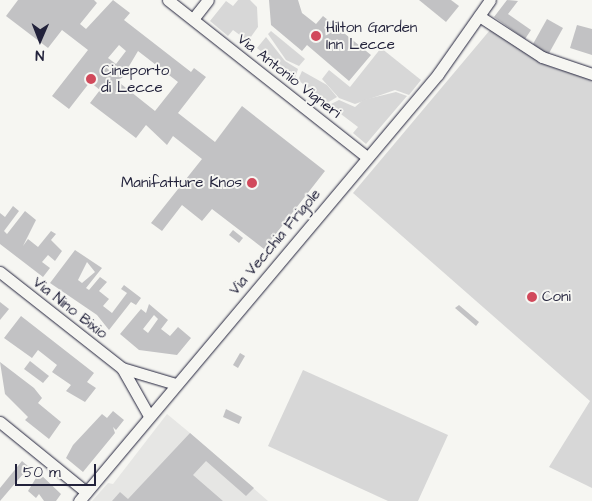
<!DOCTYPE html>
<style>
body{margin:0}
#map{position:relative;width:592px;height:501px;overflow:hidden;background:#f6f6f2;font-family:"Architects Daughter",sans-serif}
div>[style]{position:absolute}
.built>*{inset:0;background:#e6e6e4}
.green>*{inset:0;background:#d7d7d7}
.building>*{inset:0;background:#c2c2c4}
.roads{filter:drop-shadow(0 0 1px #22223b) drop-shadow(0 0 1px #22223b)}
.minor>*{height:11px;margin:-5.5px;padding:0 5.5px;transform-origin:5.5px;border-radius:5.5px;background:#f6f6f2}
.dots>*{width:14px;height:14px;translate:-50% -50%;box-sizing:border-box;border:2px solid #f6f6f2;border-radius:50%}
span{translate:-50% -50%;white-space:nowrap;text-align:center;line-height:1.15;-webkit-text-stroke:4px #f6f6f2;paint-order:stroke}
.poi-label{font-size:15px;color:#22223b}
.left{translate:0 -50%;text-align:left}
.right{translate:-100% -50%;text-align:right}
.street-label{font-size:15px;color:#22223b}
.north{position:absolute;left:15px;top:15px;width:50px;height:50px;-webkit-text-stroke:4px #f6f6f2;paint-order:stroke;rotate:181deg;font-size:14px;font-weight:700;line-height:20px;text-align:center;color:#22223b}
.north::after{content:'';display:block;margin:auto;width:18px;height:22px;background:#22223b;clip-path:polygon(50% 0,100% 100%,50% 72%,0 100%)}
.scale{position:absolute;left:15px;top:464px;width:81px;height:22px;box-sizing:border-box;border:2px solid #22223b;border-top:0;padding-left:6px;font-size:15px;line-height:18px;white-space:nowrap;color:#22223b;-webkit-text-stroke:4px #f6f6f2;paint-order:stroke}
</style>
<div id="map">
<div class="built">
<div style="clip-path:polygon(167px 414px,190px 433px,268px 501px,92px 501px,108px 483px,113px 484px)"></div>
</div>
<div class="green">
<div style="clip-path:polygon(238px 0,250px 0,257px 7px,258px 27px,248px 41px,233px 30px,228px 36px,210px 21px,226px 1px,233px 6px)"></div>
<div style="clip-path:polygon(490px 30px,551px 67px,592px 79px,592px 488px,549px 467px,590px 401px,353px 193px)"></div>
<div style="clip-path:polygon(271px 31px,305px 59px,299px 66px,286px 60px,268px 34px)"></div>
<div style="clip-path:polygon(266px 37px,285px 61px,298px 69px,295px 78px,257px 48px)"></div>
<div style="clip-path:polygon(381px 48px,421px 80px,409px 95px,395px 90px,355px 104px,339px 98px,322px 79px,329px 70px,350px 87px)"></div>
<div style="clip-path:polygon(302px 71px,327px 85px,337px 97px,327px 103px,298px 80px)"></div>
<div style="clip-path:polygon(396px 92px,407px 96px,366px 144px,353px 133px,358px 127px,329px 105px,339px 100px,355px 107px,363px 100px)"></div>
<div style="clip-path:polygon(303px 370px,448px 435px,418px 501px,388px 501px,268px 446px)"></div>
</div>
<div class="building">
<div style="clip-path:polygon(evenodd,18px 0,94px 0,97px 3px,80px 24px,86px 29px,113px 0,130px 13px,124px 20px,191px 72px,194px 68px,206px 77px,178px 113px,215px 142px,242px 106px,325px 171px,264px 249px,212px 209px,202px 221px,182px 205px,162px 231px,151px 223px,202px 159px,173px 136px,167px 145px,146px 125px,136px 138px,90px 103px,100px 90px,90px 82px,69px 109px,52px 96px,88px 50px,62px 30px,48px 48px,6px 16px,18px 0,119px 45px,126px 51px,116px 64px,108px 58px,119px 45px,18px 0,138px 51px,178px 82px,155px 111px,116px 80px,122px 78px,138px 51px)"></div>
<div style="clip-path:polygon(269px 0,298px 0,302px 13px,316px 24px,323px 16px,371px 55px,349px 81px,307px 45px,302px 51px,271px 25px)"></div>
<div style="clip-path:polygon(419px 0,451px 0,459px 6px,446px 22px)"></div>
<div style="clip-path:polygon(507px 0,518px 1px,508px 14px,531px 30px,525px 39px,494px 17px)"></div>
<div style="clip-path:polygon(547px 19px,563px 28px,548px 55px,533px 44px)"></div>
<div style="clip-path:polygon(577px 25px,592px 29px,592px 55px,570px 48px)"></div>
<div style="clip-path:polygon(13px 206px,19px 211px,4px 231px,7px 234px,25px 211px,36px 220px,23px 246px,28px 239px,38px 247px,51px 231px,56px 234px,51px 240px,62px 251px,55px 261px,48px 255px,42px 262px,50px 268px,43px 277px,0 244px,0 213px,5px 217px)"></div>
<div style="clip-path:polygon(233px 230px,243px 238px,239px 243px,229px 235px)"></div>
<div style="clip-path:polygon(evenodd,75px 250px,102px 268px,86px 288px,89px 290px,100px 277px,107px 282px,99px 291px,109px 299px,103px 306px,112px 313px,127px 293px,121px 289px,124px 285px,141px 298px,136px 305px,131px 302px,109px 330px,97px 315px,50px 283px,75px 250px,87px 262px,95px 272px,82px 283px,78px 280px,87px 262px)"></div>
<div style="clip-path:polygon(0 302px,9px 309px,0 320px)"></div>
<div style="clip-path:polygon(evenodd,149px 304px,168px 320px,161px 329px,170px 336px,178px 327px,191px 338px,177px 355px,139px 350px,120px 334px,141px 309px,146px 313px,149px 304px,154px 315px,158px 319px,148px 333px,143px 329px,154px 315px)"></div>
<div style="clip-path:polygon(459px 305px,479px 322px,476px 326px,455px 308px)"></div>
<div style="clip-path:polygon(21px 316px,94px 373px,87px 382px,96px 388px,85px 402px,66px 391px,71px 385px,52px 372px,57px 365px,38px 350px,32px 358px,4px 338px)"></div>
<div style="clip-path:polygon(240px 353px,245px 356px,238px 368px,233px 365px)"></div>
<div style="clip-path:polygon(30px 361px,49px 376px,43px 383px,24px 369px)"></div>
<div style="clip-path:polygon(0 362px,34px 388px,42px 398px,38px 403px,61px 422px,49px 439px,25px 420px,28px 417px,5px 394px)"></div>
<div style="clip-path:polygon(226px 409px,242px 417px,239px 424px,223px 417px)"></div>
<div style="clip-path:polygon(113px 411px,124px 420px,116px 430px,113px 427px,115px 433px,83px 472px,66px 458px,73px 445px,102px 414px,107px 418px)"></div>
<div style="clip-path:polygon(190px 433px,254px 488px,246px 496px,206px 461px,193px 475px,223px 501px,112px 501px,120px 492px,128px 499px)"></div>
<div style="clip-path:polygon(22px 461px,29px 467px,0 501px,0 488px)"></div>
<div style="clip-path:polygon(39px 473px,61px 494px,56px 501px,44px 501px,39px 494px,36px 498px,28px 491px)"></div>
</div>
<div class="roads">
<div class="minor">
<div style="left:168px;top:0;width:253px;rotate:38.3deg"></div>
<div style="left:479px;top:16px;width:75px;rotate:33.1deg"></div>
<div style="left:542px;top:57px;width:53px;rotate:18.8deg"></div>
<div style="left:193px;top:19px;width:24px;rotate:-52deg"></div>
<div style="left:0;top:272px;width:155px;rotate:38.2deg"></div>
<div style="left:122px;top:368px;width:56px;rotate:16.5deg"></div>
<div style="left:122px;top:368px;width:55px;rotate:60.6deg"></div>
<div style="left:0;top:422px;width:111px;rotate:39.1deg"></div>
<div style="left:79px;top:501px;width:558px;rotate:-49.94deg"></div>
<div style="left:438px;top:74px;width:90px;rotate:-54.9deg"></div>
</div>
</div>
<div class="dots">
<div style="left:316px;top:36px;background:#d1495b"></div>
<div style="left:91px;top:79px;background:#d1495b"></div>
<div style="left:252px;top:183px;background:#d1495b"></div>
<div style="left:532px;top:297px;background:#d1495b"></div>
</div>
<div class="poi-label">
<span class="left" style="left:326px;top:36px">Hilton Garden<br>Inn Lecce</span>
<span class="left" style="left:101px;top:79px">Cineporto<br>di Lecce</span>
<span class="right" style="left:242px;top:183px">Manifatture Knos</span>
<span class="left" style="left:542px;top:297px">Coni</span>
</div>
<div class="street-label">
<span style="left:289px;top:76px;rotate:38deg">Via Antonio Vigneri</span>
<span style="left:275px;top:242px;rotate:-50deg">Via Vecchia Frigole</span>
<span style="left:70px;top:308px;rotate:38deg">Via Nino Bixio</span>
</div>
<div class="north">N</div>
<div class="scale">50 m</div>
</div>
